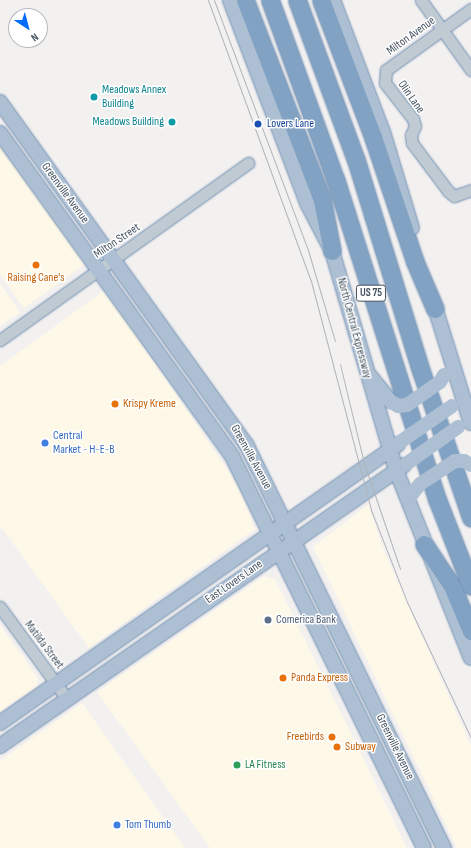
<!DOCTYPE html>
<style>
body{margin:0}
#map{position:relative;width:471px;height:848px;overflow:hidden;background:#f3f0f0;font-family:"Sofia Sans Condensed",sans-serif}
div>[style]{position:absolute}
.commercial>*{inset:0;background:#fef8e8}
.roads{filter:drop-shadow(0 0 1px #6d8db0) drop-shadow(0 0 1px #6d8db0)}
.minor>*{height:11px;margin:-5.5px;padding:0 5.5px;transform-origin:5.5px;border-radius:5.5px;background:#bfcad3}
.major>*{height:14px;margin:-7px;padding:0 7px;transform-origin:7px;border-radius:7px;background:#adbfd2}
.highway>*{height:17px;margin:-8.5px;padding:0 8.5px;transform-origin:8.5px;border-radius:8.5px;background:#82a2c4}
.tram>*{height:1px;margin:-0.5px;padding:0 0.5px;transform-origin:0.5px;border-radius:0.5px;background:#b1b5bb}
.major-bridge>*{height:14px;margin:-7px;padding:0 7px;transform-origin:7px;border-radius:7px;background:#adbfd2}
.dots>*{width:11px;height:11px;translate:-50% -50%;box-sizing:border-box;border:2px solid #fff;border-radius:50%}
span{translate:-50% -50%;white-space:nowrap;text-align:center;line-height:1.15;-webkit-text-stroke:3px #fff;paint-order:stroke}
.shield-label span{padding:1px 3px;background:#fff;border:1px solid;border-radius:3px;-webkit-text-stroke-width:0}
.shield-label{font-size:11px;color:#455360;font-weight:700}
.street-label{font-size:12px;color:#455360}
.culture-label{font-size:12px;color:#0d838f}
.left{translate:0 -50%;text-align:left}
.right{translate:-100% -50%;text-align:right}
.transit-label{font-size:12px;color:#164399}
.food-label{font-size:12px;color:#c56008}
.shop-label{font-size:12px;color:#366cbe}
.service-label{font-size:12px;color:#4e5e75}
.leisure-label{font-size:12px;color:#27864d}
.north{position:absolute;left:8px;top:8px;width:40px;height:40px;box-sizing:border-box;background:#fff;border:1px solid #b5babf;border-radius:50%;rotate:144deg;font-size:11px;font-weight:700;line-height:16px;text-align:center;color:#455360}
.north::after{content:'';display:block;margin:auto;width:14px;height:18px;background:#036df9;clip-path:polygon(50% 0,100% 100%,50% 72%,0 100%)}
</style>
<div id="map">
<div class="commercial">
<div style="clip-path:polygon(0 146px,85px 264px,24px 308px,0 275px)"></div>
<div style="clip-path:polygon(0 284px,20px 312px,0 326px)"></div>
<div style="clip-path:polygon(105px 290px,237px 484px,255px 529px,89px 648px,2px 528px,0 529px,0 366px)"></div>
<div style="clip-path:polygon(368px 505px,386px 556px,471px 746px,471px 848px,457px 848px,313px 547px)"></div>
<div style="clip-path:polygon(264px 576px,275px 579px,407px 848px,210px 848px,97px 692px)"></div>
<div style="clip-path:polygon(0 625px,38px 678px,37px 686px,0 712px)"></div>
<div style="clip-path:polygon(82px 703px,185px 848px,0 848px,0 761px)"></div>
</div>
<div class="roads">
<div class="minor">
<div style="left:421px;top:0;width:86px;rotate:54.5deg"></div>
<div style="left:471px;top:9px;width:105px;rotate:144.3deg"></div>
<div style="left:386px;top:70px;width:13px;rotate:94deg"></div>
<div style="left:385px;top:83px;width:46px;rotate:52.1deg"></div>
<div style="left:413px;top:119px;width:7px;rotate:74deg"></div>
<div style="left:415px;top:126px;width:10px;rotate:114deg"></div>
<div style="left:411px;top:135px;width:8px;rotate:83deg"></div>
<div style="left:412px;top:143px;width:60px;rotate:53.1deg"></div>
<div style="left:448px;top:191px;width:8px;rotate:40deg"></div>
<div style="left:454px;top:196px;width:18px;rotate:-19deg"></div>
<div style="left:0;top:340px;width:305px;rotate:-35.5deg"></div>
<div style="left:0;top:607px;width:114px;rotate:53.9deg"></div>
</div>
<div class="major">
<div style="left:230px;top:0;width:217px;rotate:69.2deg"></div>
<div style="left:307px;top:203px;width:54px;rotate:62.5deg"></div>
<div style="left:332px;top:251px;width:228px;rotate:73.7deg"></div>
<div style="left:396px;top:470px;width:202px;rotate:68.3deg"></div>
<div style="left:333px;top:0;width:141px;rotate:69.3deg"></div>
<div style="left:383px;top:132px;width:100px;rotate:73.2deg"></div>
<div style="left:0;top:102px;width:423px;rotate:54.3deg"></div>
<div style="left:247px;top:446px;width:448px;rotate:63.9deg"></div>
<div style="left:0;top:133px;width:398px;rotate:54.3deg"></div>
<div style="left:232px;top:456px;width:436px;rotate:63.9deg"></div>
<div style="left:432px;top:298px;width:131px;rotate:72.7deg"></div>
<div style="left:370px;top:376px;width:32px;rotate:51deg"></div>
<div style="left:0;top:723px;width:486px;rotate:-35deg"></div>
<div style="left:0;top:746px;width:492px;rotate:-34.8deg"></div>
</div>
<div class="highway">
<div style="left:245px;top:0;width:214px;rotate:68.9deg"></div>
<div style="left:322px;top:200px;width:52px;rotate:78.9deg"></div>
<div style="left:270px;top:0;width:193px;rotate:70deg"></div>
<div style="left:336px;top:181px;width:334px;rotate:72.4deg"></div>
<div style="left:437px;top:499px;width:93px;rotate:68.7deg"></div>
<div style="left:297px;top:0;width:171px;rotate:69.8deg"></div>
<div style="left:356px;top:160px;width:221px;rotate:72.9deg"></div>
<div style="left:421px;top:371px;width:155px;rotate:71.2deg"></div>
<div style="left:321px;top:0;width:147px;rotate:69.2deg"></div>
<div style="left:373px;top:137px;width:132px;rotate:71.4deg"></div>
<div style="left:415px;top:262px;width:51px;rotate:66.9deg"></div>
<div style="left:424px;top:544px;width:50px;rotate:56.3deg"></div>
<div style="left:452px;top:586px;width:49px;rotate:67.1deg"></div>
</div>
</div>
<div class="tram">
<div style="left:208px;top:0;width:299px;rotate:69.9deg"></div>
<div style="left:311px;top:281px;width:237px;rotate:75.3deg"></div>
<div style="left:371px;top:510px;width:99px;rotate:68.6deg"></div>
<div style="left:407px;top:602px;width:150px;rotate:64.8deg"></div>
<div style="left:214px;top:0;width:267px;rotate:69.4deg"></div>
<div style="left:308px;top:250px;width:95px;rotate:73.5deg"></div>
<div style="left:340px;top:364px;width:102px;rotate:76.4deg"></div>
<div style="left:364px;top:463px;width:112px;rotate:71.2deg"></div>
</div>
<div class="major-bridge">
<div style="left:390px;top:401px;width:9px;rotate:32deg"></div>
<div style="left:398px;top:406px;width:9px;rotate:-6deg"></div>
<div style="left:407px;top:405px;width:40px;rotate:-34.9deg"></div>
<div style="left:440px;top:382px;width:8px;rotate:-60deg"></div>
<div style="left:400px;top:442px;width:63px;rotate:-34.7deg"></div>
<div style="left:406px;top:464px;width:64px;rotate:-35.4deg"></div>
<div style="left:412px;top:494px;width:13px;rotate:-51deg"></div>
<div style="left:420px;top:484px;width:42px;rotate:-33.3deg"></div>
<div style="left:455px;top:461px;width:9px"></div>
<div style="left:464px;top:461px;width:8px;rotate:30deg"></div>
</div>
<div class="dots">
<div style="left:94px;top:97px;background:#0f9aa8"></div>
<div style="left:172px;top:122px;background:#0f9aa8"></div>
<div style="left:258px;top:124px;background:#1a4fb4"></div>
<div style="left:36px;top:265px;background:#e8710a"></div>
<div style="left:115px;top:404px;background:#e8710a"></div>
<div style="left:45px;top:443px;background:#3f7fe0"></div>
<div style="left:268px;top:620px;background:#5c6f8a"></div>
<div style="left:283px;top:678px;background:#e8710a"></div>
<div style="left:332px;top:737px;background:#e8710a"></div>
<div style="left:337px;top:747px;background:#e8710a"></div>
<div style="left:237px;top:765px;background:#2e9e5b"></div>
<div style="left:117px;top:825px;background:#3f7fe0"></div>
</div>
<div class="shield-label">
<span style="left:371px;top:293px">US 75</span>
</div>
<div class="street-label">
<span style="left:411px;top:36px;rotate:-36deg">Milton Avenue</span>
<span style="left:411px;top:97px;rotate:55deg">Olin Lane</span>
<span style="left:65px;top:193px;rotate:54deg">Greenville Avenue</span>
<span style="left:117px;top:241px;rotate:-34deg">Milton Street</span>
<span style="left:354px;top:328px;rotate:75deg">North Central Expressway</span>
<span style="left:251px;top:457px;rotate:61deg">Greenville Avenue</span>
<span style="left:234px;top:582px;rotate:-35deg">East Lovers Lane</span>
<span style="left:44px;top:645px;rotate:53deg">Matilda Street</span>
<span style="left:395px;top:747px;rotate:64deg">Greenville Avenue</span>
</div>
<div class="culture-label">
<span class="left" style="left:102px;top:97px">Meadows Annex<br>Building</span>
<span class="right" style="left:164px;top:122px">Meadows Building</span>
</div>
<div class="transit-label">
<span class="left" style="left:267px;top:124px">Lovers Lane</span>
</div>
<div class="food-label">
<span style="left:36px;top:278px">Raising Cane's</span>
<span class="left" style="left:123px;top:404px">Krispy Kreme</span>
<span class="left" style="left:291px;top:678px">Panda Express</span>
<span class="right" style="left:324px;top:737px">Freebirds</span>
<span class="left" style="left:345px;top:747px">Subway</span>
</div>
<div class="shop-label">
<span class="left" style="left:53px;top:443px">Central<br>Market - H-E-B</span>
<span class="left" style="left:125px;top:825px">Tom Thumb</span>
</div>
<div class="service-label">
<span class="left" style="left:276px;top:620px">Comerica Bank</span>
</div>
<div class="leisure-label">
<span class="left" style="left:245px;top:765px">LA Fitness</span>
</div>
<div class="north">N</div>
</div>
